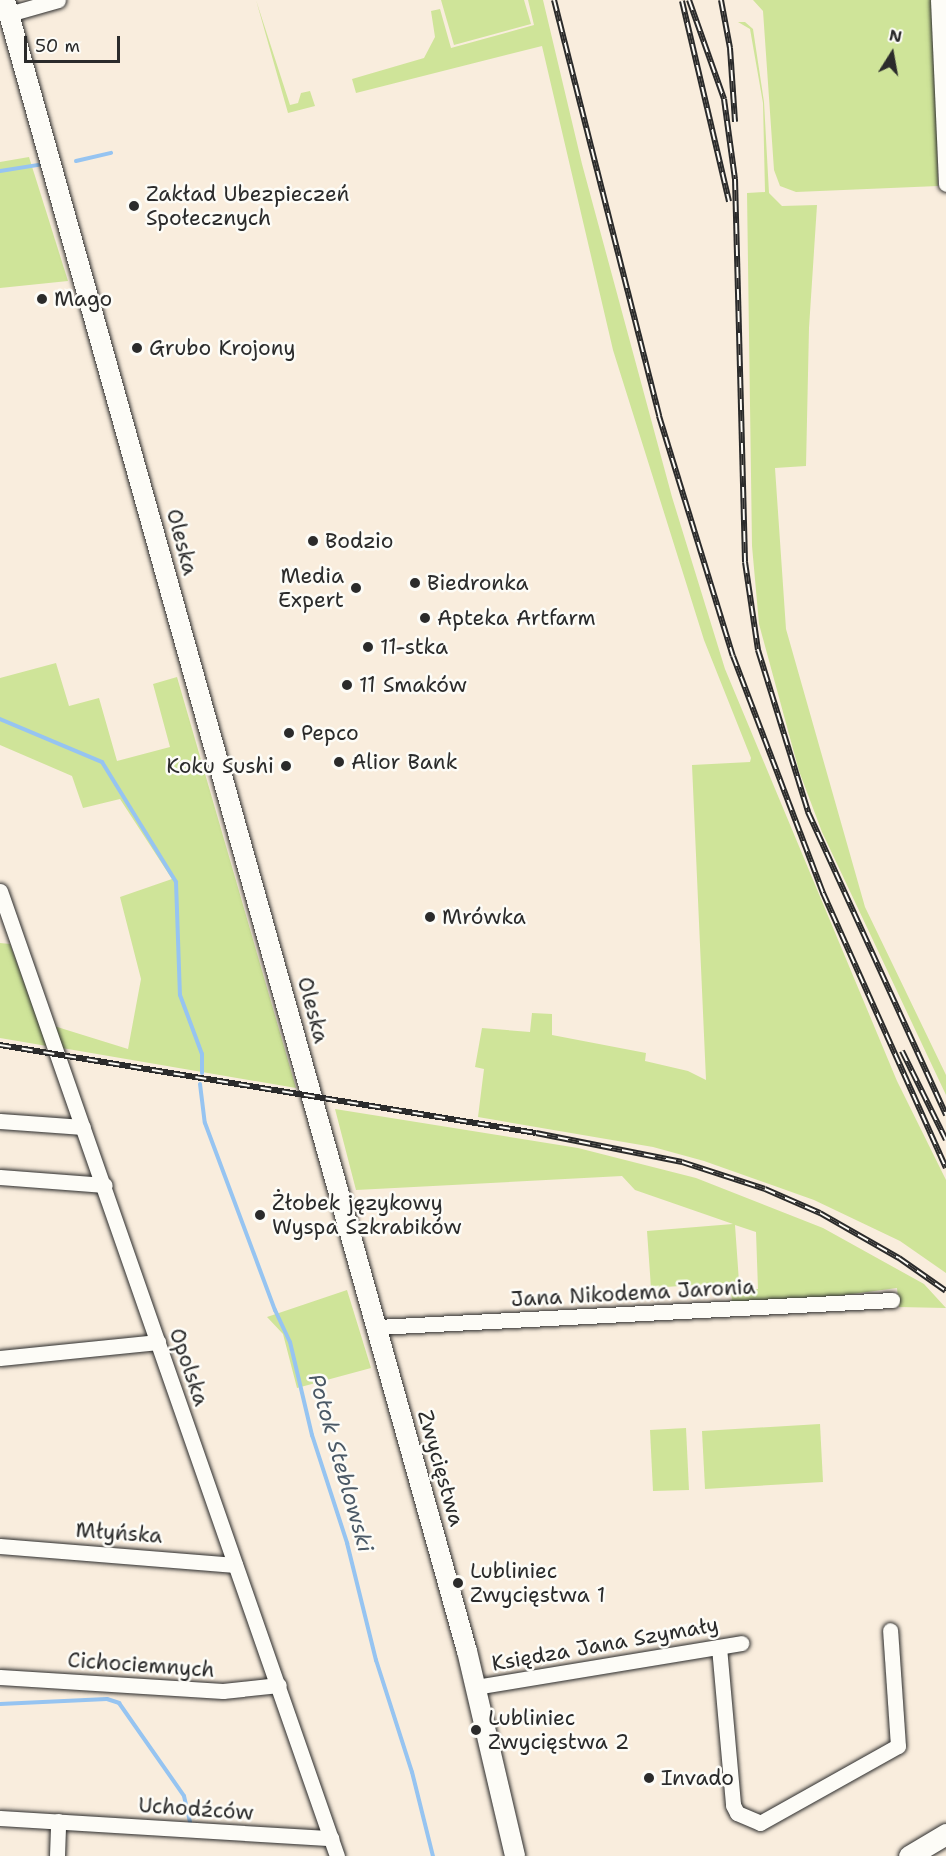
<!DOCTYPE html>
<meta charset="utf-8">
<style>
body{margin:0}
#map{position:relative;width:946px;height:1856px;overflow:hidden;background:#f9eddd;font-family:"Shantell Sans",sans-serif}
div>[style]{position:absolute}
.green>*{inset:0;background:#cfe499}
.stream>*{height:4px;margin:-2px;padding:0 2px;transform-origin:2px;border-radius:2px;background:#96c4f1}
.roads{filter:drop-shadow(0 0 2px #2b2b2b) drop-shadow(0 0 2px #2b2b2b)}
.minor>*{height:15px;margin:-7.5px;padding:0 7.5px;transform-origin:7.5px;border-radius:7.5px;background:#fdfcf7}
.tertiary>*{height:20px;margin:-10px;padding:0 10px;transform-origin:10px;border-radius:10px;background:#fdfcf7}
.secondary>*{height:21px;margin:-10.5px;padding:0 10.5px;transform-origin:10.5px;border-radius:10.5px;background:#fdfcf7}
.rail>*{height:6px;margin-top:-3px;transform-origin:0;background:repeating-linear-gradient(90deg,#fdfcf7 0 11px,#2b2b2b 0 22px);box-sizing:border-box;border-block:2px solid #2b2b2b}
.dots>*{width:16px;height:16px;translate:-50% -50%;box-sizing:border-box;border:3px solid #fdfcf7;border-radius:50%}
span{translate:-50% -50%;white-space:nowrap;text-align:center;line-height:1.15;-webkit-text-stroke:5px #fdfcf7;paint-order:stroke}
.poi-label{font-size:21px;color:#2b2b2b}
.left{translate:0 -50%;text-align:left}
.right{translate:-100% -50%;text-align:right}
.street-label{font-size:21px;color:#2b2b2b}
.water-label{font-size:22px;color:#4b5966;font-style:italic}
.north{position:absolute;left:862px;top:24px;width:60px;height:60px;-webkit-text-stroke:4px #fdfcf7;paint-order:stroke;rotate:11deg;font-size:16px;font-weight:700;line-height:24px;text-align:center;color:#2b2b2b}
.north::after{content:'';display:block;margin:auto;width:21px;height:27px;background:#2b2b2b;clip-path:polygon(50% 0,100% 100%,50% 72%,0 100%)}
.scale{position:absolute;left:24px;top:36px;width:96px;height:27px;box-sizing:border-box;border:3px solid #2b2b2b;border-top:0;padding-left:8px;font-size:18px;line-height:21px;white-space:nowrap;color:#2b2b2b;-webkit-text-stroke:4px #fdfcf7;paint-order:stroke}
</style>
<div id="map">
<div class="green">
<div style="clip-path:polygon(256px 0,290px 105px,298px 103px,301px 93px,310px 91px,315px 106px,288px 113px)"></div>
<div style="clip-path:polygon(441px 0,524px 0,531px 24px,454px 45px)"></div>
<div style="clip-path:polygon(528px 0,543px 0,582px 164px,672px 497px,725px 669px,897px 1081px,946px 1180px,946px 1273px,900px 1241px,814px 1200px,704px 1161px,653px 1147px,478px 1117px,484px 1069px,475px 1067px,482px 1028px,530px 1032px,532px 1013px,552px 1014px,552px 1035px,646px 1053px,645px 1061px,688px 1071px,706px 1080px,692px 765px,750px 762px,751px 758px,704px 640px,613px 350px,542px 46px,356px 93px,352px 79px,424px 58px,435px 37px,431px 11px,440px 9px,451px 48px,534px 25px)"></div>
<div style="clip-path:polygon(753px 0,934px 0,938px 186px,796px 192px,780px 186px,774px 170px,763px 11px)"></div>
<div style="clip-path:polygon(738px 22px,745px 22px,753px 29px,764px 102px,769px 193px,782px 206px,817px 205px,809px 328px,806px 466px,775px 468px,786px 629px,865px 907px,946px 1075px,946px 1095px,822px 832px,799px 771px,759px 624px,752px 546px,747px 193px,765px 192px,763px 103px,750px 29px)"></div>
<div style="clip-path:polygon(29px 157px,68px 281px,0 288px,0 162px)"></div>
<div style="clip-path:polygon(56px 663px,69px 706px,99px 698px,117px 761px,170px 747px,153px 684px,177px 677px,296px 1088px,62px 1048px,54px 1026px,128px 1049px,141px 979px,120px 897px,172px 879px,120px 799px,83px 808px,72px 776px,0 745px,0 678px)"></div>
<div style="clip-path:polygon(0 943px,10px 944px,47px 1046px,0 1038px)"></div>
<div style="clip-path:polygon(335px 1109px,578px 1148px,696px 1178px,823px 1228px,924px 1284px,946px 1308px,899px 1307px,897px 1288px,837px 1296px,732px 1302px,731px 1290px,758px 1289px,756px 1232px,735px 1225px,739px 1282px,651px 1288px,647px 1231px,733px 1224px,635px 1190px,622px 1176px,356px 1190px)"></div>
<div style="clip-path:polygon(347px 1290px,371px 1368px,297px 1388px,283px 1334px,267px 1317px)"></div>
<div style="clip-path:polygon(820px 1424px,823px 1482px,705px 1489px,702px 1431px)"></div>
<div style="clip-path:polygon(686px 1428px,689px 1490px,653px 1491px,650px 1430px)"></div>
</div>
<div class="stream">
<div style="left:76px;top:161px;width:36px;rotate:-13deg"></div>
<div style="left:0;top:171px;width:39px;rotate:-9deg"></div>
<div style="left:0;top:719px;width:111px;rotate:22.9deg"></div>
<div style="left:102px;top:762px;width:141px;rotate:58.3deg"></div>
<div style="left:176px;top:882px;width:113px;rotate:88deg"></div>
<div style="left:180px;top:995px;width:63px;rotate:69.6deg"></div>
<div style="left:202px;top:1054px;width:19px;rotate:90deg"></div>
<div style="left:200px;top:1084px;width:39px;rotate:83deg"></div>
<div style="left:205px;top:1123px;width:200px;rotate:69.5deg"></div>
<div style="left:275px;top:1310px;width:35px;rotate:65deg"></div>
<div style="left:290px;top:1342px;width:96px;rotate:76.7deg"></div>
<div style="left:312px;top:1435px;width:114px;rotate:72deg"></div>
<div style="left:347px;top:1543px;width:121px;rotate:76.1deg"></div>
<div style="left:376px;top:1660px;width:118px;rotate:72.2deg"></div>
<div style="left:412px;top:1772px;width:87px;rotate:76deg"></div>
<div style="left:0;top:1704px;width:107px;rotate:-2.7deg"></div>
<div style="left:107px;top:1699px;width:13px;rotate:18deg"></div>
<div style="left:119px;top:1703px;width:113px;rotate:55deg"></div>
<div style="left:184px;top:1796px;width:27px;rotate:77deg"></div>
</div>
<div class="roads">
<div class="minor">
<div style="left:938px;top:0;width:184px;rotate:87.5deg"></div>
<div style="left:9px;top:14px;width:51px;rotate:-15.9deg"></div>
<div style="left:0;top:891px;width:1022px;rotate:70.75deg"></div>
<div style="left:0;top:1121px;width:83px;rotate:4.1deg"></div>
<div style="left:0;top:1177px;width:105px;rotate:4.4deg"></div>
<div style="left:377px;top:1327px;width:516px;rotate:-3deg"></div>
<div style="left:0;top:1358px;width:159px;rotate:-5.8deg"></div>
<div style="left:0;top:1546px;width:236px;rotate:4.6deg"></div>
<div style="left:719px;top:1647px;width:159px;rotate:84.9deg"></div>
<div style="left:733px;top:1805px;width:9px;rotate:63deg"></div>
<div style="left:737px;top:1813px;width:25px;rotate:23deg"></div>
<div style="left:760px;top:1823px;width:158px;rotate:-29.2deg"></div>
<div style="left:898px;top:1746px;width:116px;rotate:-93.9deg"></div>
<div style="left:0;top:1677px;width:223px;rotate:3.6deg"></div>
<div style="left:223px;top:1691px;width:56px;rotate:-6.1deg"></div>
<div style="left:476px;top:1687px;width:269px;rotate:-9.4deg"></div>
<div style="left:0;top:1818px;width:332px;rotate:3.5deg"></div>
<div style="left:57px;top:1856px;width:35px;rotate:-88deg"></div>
</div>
<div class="tertiary">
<div style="left:5px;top:0;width:1714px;rotate:74.37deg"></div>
<div style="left:467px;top:1651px;width:211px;rotate:76.8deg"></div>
</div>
<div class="secondary">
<div style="left:909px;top:1856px;width:43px;rotate:-30.7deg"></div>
</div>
</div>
<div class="rail">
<div style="left:554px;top:0;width:429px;rotate:75.8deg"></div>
<div style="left:659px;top:416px;width:251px;rotate:72.9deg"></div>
<div style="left:733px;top:656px;width:254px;rotate:69.2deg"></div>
<div style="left:823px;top:893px;width:301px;rotate:65.9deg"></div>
<div style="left:689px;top:0;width:105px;rotate:70.5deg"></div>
<div style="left:724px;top:99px;width:81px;rotate:82.2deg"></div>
<div style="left:735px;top:179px;width:383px;rotate:88.5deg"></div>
<div style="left:745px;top:562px;width:89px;rotate:81.6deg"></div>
<div style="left:758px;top:650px;width:170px;rotate:72.8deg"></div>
<div style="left:808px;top:812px;width:333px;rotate:65.5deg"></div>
<div style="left:721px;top:0;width:49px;rotate:79.4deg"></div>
<div style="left:730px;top:48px;width:74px;rotate:86.1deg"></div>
<div style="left:682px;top:1px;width:206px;rotate:76.8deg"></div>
<div style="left:0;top:1045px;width:543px;rotate:9.32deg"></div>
<div style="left:536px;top:1133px;width:149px;rotate:11.2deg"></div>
<div style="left:682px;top:1162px;width:87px;rotate:18deg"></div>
<div style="left:765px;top:1189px;width:60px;rotate:23.6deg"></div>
<div style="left:820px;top:1213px;width:91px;rotate:29.7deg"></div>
<div style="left:899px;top:1258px;width:57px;rotate:35.1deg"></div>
<div style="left:902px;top:1051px;width:99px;rotate:63.7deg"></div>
</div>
<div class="dots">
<div style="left:134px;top:206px;background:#2b2b2b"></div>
<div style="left:42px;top:299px;background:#2b2b2b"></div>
<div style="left:137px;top:348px;background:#2b2b2b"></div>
<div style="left:313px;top:541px;background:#2b2b2b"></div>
<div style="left:415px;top:583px;background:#2b2b2b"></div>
<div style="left:356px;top:588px;background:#2b2b2b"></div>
<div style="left:425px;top:618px;background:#2b2b2b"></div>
<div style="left:368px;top:647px;background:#2b2b2b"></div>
<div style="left:347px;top:685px;background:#2b2b2b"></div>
<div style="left:289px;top:733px;background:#2b2b2b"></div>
<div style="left:339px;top:762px;background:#2b2b2b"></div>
<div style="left:286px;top:766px;background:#2b2b2b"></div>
<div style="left:430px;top:917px;background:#2b2b2b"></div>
<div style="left:260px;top:1215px;background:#2b2b2b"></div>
<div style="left:458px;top:1583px;background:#2b2b2b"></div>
<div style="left:476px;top:1730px;background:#2b2b2b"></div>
<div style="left:649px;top:1778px;background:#2b2b2b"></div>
</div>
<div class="poi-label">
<span class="left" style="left:146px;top:206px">Zakład Ubezpieczeń<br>Społecznych</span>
<span class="left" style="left:54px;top:299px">Mago</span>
<span class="left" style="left:149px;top:348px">Grubo Krojony</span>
<span class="left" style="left:325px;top:541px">Bodzio</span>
<span class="right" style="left:344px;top:588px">Media<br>Expert</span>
<span class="left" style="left:427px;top:583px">Biedronka</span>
<span class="left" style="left:437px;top:618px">Apteka Artfarm</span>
<span class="left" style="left:380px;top:647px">11-stka</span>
<span class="left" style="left:359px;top:685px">11 Smaków</span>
<span class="left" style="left:301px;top:733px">Pepco</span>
<span class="left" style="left:351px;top:762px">Alior Bank</span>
<span class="right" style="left:274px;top:766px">Koku Sushi</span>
<span class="left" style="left:442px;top:917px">Mrówka</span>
<span class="left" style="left:272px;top:1215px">Żłobek językowy<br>Wyspa Szkrabików</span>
<span class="left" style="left:470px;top:1583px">Lubliniec<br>Zwycięstwa 1</span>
<span class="left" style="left:488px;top:1730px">Lubliniec<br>Zwycięstwa 2</span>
<span class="left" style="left:661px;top:1778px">Invado</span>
</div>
<div class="street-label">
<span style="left:182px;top:542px;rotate:75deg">Oleska</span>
<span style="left:313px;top:1010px;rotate:75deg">Oleska</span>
<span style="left:633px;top:1293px;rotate:-3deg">Jana Nikodema Jaronia</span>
<span style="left:189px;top:1367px;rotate:71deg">Opolska</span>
<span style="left:441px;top:1468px;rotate:74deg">Zwycięstwa</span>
<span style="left:119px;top:1533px;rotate:4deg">Młyńska</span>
<span style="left:605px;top:1644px;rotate:-10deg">Księdza Jana Szymały</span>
<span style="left:141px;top:1665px;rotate:4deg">Cichociemnych</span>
<span style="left:196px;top:1809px;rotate:4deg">Uchodźców</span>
</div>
<div class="water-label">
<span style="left:341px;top:1463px;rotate:74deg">Potok Steblowski</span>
</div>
<div class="north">N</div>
<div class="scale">50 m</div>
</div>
